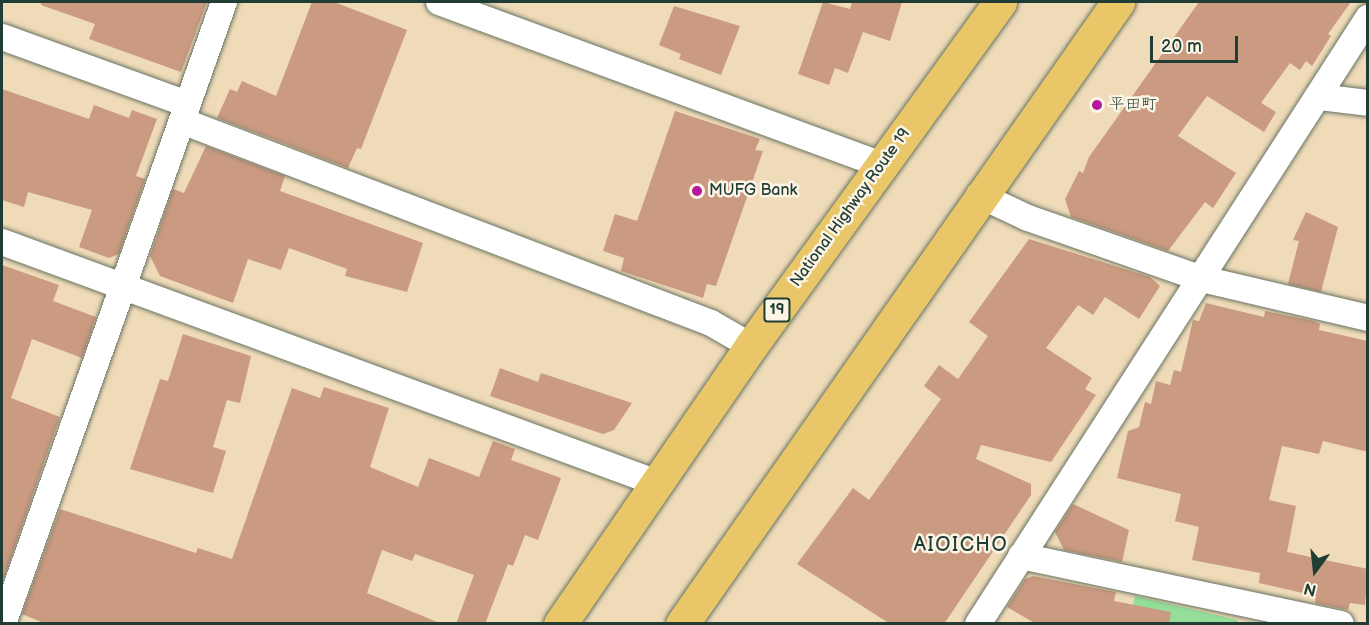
<!DOCTYPE html>
<meta charset="utf-8">
<style>
body{margin:0}
#map{position:relative;width:1369px;height:625px;overflow:hidden;background:#f0dbb9;font-family:"Balsamiq Sans","Klee One",sans-serif}
div>[style]{position:absolute}
.green>*{inset:0;background:#94de9a}
.building>*{inset:0;background:#ca9a81}
.roads{filter:drop-shadow(0 0 2px #687463) drop-shadow(0 0 2px #687463)}
.minor>*{height:26px;margin:-13px;padding:0 13px;transform-origin:13px;border-radius:13px;background:#fff}
.trunk>*{height:33px;margin:-16.5px;padding:0 16.5px;transform-origin:16.5px;border-radius:16.5px;background:#e9c769}
.dots>*{width:16px;height:16px;translate:-50% -50%;box-sizing:border-box;border:3px solid #fcf5e5;border-radius:50%}
span{translate:-50% -50%;white-space:nowrap;text-align:center;line-height:1.15;-webkit-text-stroke:5px #fcf5e5;paint-order:stroke}
.shield-label span{padding:2px 4px;background:#fcf5e5;border:2px solid;border-radius:4px;-webkit-text-stroke-width:0}
.shield-label{font-size:15px;color:#1f3d34;font-weight:700}
.poi-label{font-size:16px;color:#1f3d34}
.left{translate:0 -50%;text-align:left}
.street-label{font-size:16px;color:#1f3d34}
.quarter-label{font-size:20px;color:#1f3d34;letter-spacing:1.5px}
.frame{position:absolute;inset:0;border:3px solid #1f3d34;pointer-events:none}
.north{position:absolute;left:1285px;top:541px;width:60px;height:60px;-webkit-text-stroke:4px #fcf5e5;paint-order:stroke;rotate:195deg;font-size:16px;font-weight:700;line-height:24px;text-align:center;color:#1f3d34}
.north::after{content:'';display:block;margin:auto;width:21px;height:27px;background:#1f3d34;clip-path:polygon(50% 0,100% 100%,50% 72%,0 100%)}
.scale{position:absolute;left:1150px;top:36px;width:88px;height:27px;box-sizing:border-box;border:3px solid #1f3d34;border-top:0;padding-left:8px;font-size:18px;line-height:21px;white-space:nowrap;color:#1f3d34;-webkit-text-stroke:4px #fcf5e5;paint-order:stroke}
</style>
<div id="map">
<div class="green">
<div style="clip-path:polygon(1135px 596px,1238px 620px,1237px 624px,1128px 624px)"></div>
</div>
<div class="building">
<div style="clip-path:polygon(41px 2px,207px 2px,181px 72px,89px 39px,95px 24px,41px 5px)"></div>
<div style="clip-path:polygon(312px 2px,334px 2px,407px 30px,361px 149px,357px 148px,348px 168px,217px 118px,230px 89px,237px 92px,242px 81px,276px 96px)"></div>
<div style="clip-path:polygon(823px 2px,850px 9px,852px 2px,902px 2px,890px 41px,863px 32px,848px 73px,835px 68px,829px 85px,798px 74px)"></div>
<div style="clip-path:polygon(1199px 2px,1351px 2px,1328px 34px,1331px 36px,1312px 66px,1306px 61px,1300px 70px,1290px 63px,1261px 103px,1276px 112px,1264px 132px,1207px 96px,1178px 136px,1236px 173px,1213px 208px,1205px 202px,1168px 251px,1071px 217px,1065px 199px,1079px 171px,1083px 173px,1089px 157px)"></div>
<div style="clip-path:polygon(674px 6px,740px 26px,721px 75px,679px 59px,681px 54px,659px 45px)"></div>
<div style="clip-path:polygon(2px 89px,89px 119px,94px 105px,129px 118px,132px 110px,157px 119px,136px 176px,145px 179px,119px 254px,109px 258px,79px 247px,92px 210px,28px 192px,24px 207px,2px 200px)"></div>
<div style="clip-path:polygon(675px 111px,760px 139px,755px 150px,763px 151px,716px 286px,707px 284px,703px 298px,621px 271px,624px 258px,603px 251px,615px 214px,637px 221px)"></div>
<div style="clip-path:polygon(206px 146px,285px 176px,280px 191px,423px 243px,407px 292px,345px 276px,347px 269px,289px 248px,281px 270px,248px 259px,233px 303px,160px 276px,150px 256px,173px 189px,184px 193px)"></div>
<div style="clip-path:polygon(1306px 212px,1338px 227px,1321px 292px,1288px 284px,1299px 241px,1293px 240px)"></div>
<div style="clip-path:polygon(1029px 239px,1150px 277px,1160px 286px,1139px 319px,1105px 297px,1093px 315px,1078px 305px,1046px 348px,1092px 378px,1085px 389px,1096px 395px,1051px 462px,981px 445px,976px 459px,1031px 484px,1031px 495px,944px 624px,890px 624px,797px 564px,853px 488px,869px 500px,941px 399px,924px 386px,939px 365px,958px 379px,988px 336px,969px 322px)"></div>
<div style="clip-path:polygon(2px 265px,59px 285px,53px 301px,96px 317px,82px 358px,32px 339px,11px 398px,60px 417px,2px 583px)"></div>
<div style="clip-path:polygon(1206px 303px,1264px 317px,1265px 311px,1314px 321px,1320px 324px,1319px 330px,1368px 341px,1368px 452px,1323px 441px,1319px 454px,1282px 446px,1269px 500px,1296px 506px,1287px 552px,1368px 569px,1365px 605px,1350px 603px,1348px 610px,1315px 603px,1316px 596px,1259px 583px,1260px 573px,1192px 560px,1199px 527px,1175px 521px,1181px 494px,1117px 478px,1128px 431px,1139px 427px,1145px 402px,1151px 404px,1156px 381px,1170px 385px,1174px 370px,1181px 372px,1193px 320px,1199px 321px)"></div>
<div style="clip-path:polygon(183px 334px,251px 356px,240px 403px,227px 400px,213px 447px,226px 451px,213px 493px,130px 469px,160px 379px,168px 381px)"></div>
<div style="clip-path:polygon(500px 368px,538px 382px,541px 373px,632px 403px,614px 430px,603px 434px,490px 396px)"></div>
<div style="clip-path:polygon(324px 387px,389px 408px,370px 467px,418px 487px,429px 458px,479px 477px,493px 441px,515px 449px,511px 460px,561px 478px,538px 540px,525px 535px,513px 566px,508px 564px,485px 624px,456px 624px,474px 575px,415px 554px,412px 561px,382px 550px,367px 593px,442px 624px,46px 624px,22px 614px,60px 509px,196px 553px,198px 548px,232px 559px,292px 388px,320px 398px)"></div>
<div style="clip-path:polygon(1073px 504px,1129px 530px,1122px 562px,1064px 550px,1055px 532px)"></div>
<div style="clip-path:polygon(1033px 576px,1116px 592px,1114px 601px,1171px 612px,1169px 624px,1036px 624px,1007px 607px,1025px 579px)"></div>
</div>
<div class="roads">
<div class="minor">
<div style="left:439px;top:2px;width:472px;rotate:20.2deg"></div>
<div style="left:2px;top:37px;width:197px;rotate:19.9deg"></div>
<div style="left:1318px;top:97px;width:50px;rotate:6.8deg"></div>
<div style="left:182px;top:121px;width:566px;rotate:20.9deg"></div>
<div style="left:711px;top:323px;width:46px;rotate:29.9deg"></div>
<div style="left:979px;top:195px;width:54px;rotate:25.1deg"></div>
<div style="left:1028px;top:218px;width:184px;rotate:19.3deg"></div>
<div style="left:1202px;top:279px;width:171px;rotate:13.2deg"></div>
<div style="left:2px;top:242px;width:698px;rotate:20.2deg"></div>
<div style="left:1021px;top:556px;width:327px;rotate:12deg"></div>
<div style="left:3px;top:624px;width:660px;rotate:-70.44deg"></div>
<div style="left:978px;top:624px;width:721px;rotate:-57.24deg"></div>
</div>
<div class="trunk">
<div style="left:560px;top:624px;width:337px;rotate:-55.5deg"></div>
<div style="left:751px;top:346px;width:425px;rotate:-54.1deg"></div>
<div style="left:682px;top:624px;width:760px;rotate:-54.97deg"></div>
</div>
</div>
<div class="dots">
<div style="left:1097px;top:105px;background:#b5179e"></div>
<div style="left:697px;top:191px;background:#b5179e"></div>
</div>
<div class="shield-label">
<span style="left:777px;top:310px">19</span>
</div>
<div class="poi-label">
<span class="left" style="left:1109px;top:105px">平田町</span>
<span class="left" style="left:709px;top:191px">MUFG Bank</span>
</div>
<div class="street-label">
<span style="left:851px;top:208px;rotate:-54deg">National Highway Route 19</span>
</div>
<div class="quarter-label">
<span style="left:961px;top:545px">AIOICHO</span>
</div>
<div class="frame"></div>
<div class="north">N</div>
<div class="scale">20 m</div>
</div>
